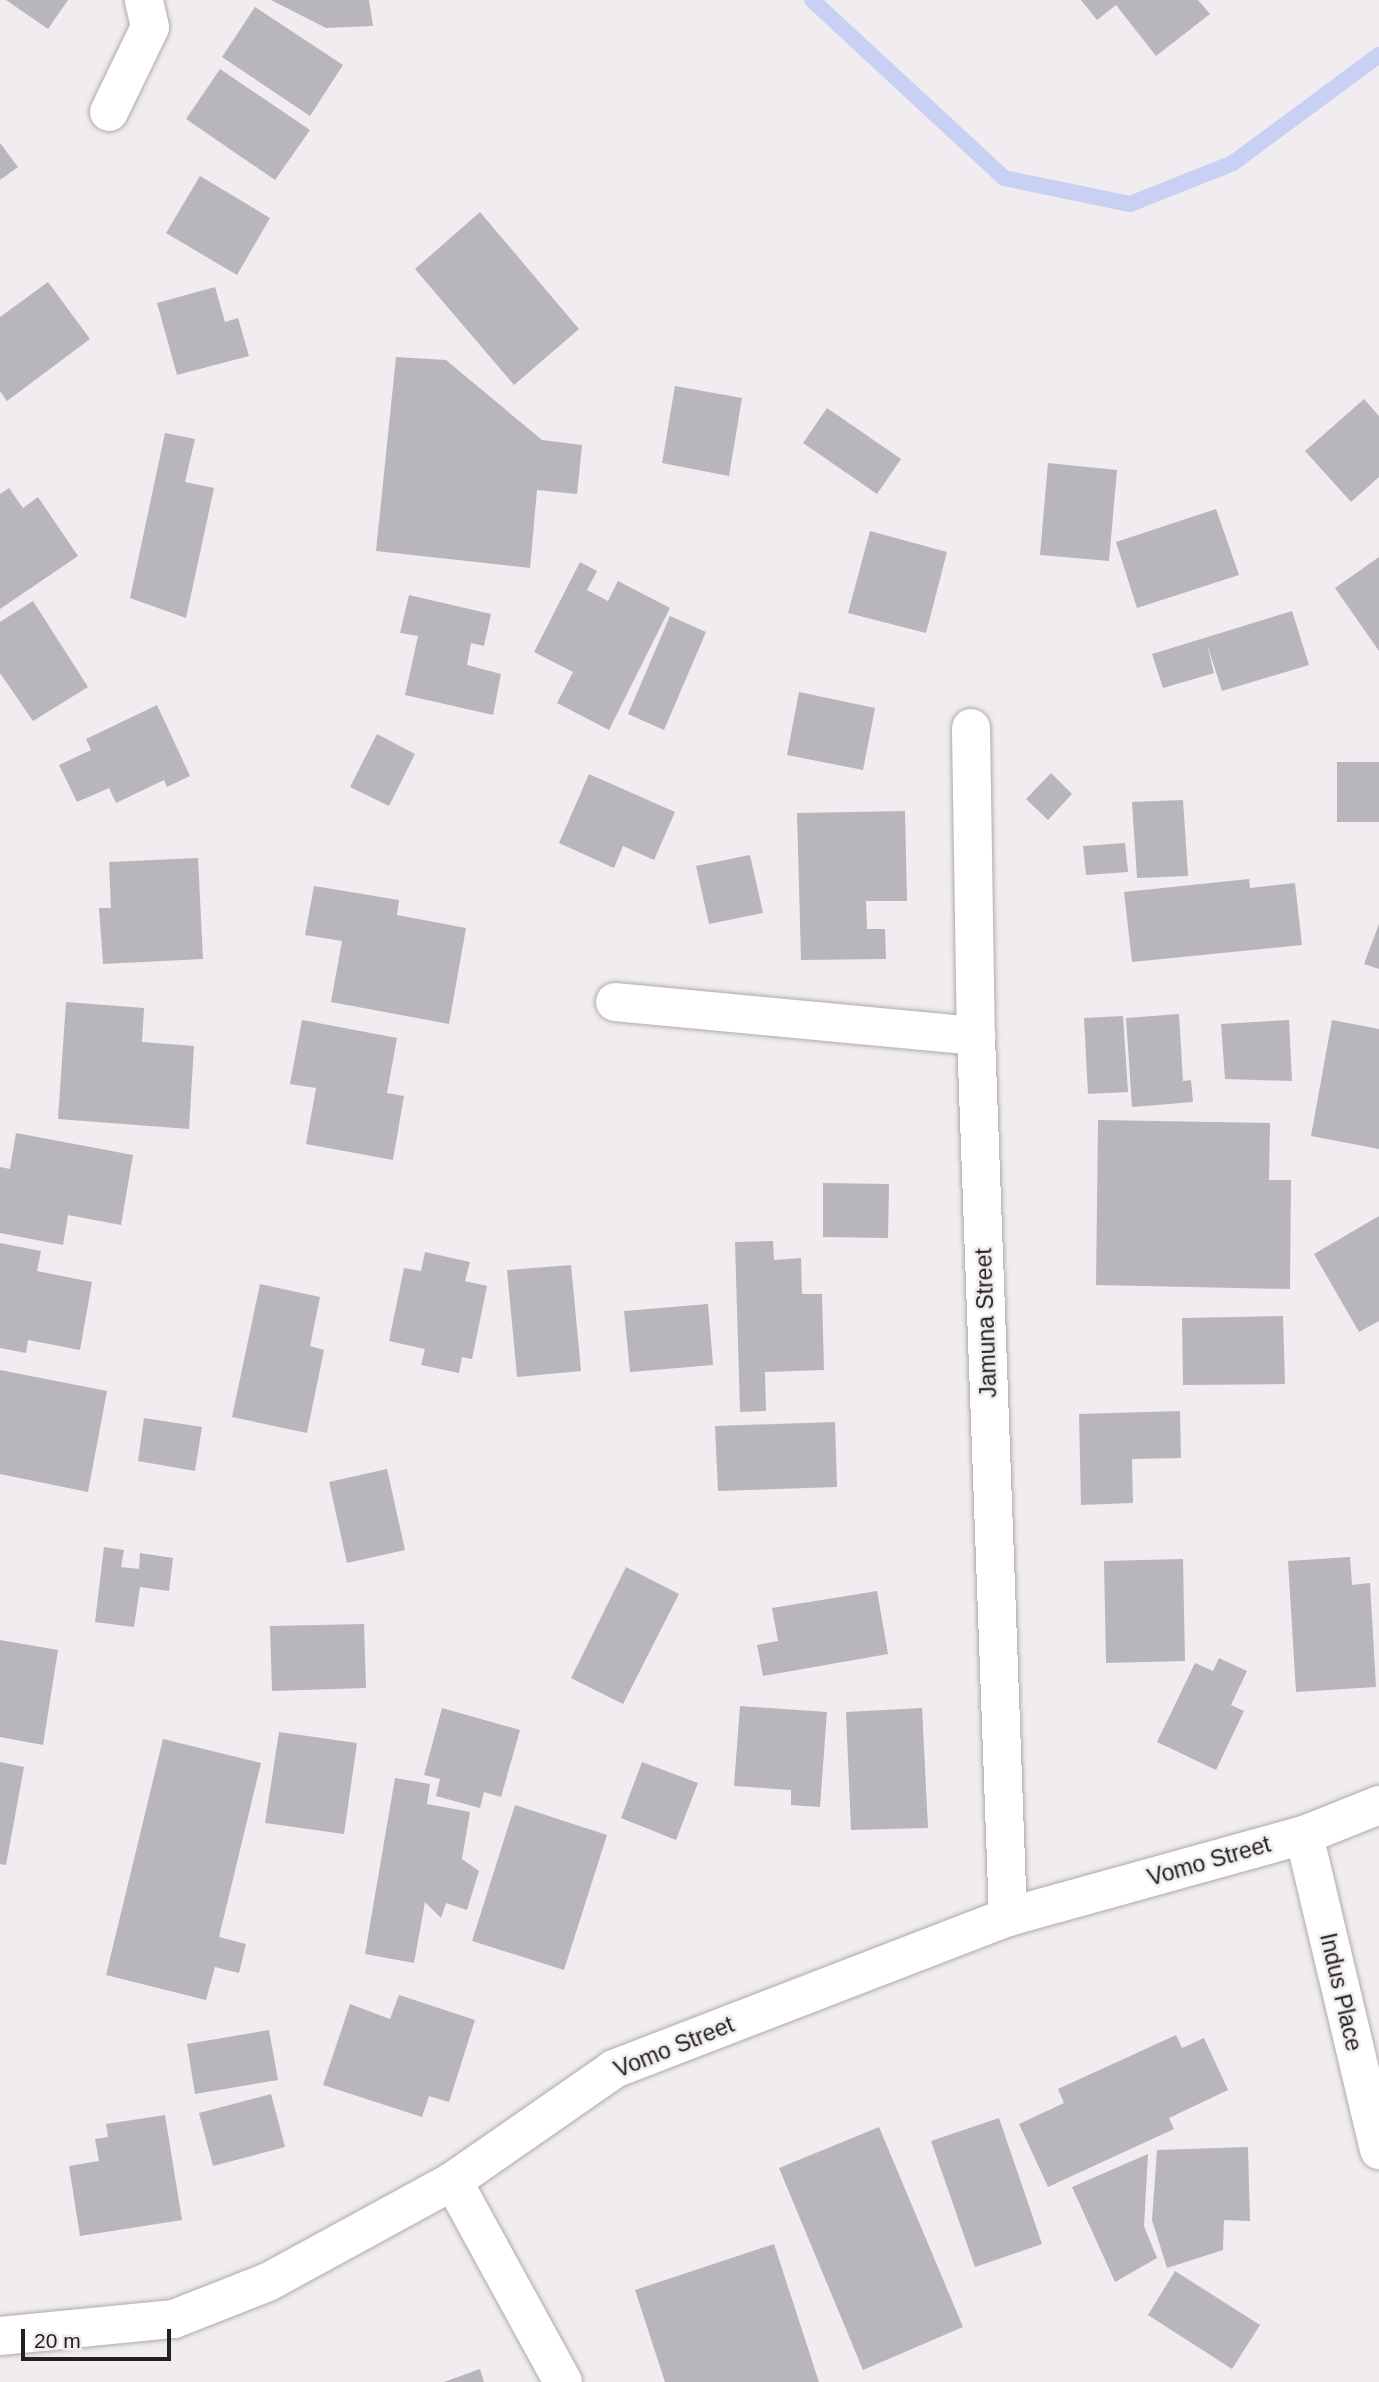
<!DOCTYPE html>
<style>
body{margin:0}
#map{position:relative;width:1379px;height:2382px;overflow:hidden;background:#f0ecf0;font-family:Helvetica,sans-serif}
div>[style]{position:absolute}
.stream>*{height:16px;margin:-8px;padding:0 8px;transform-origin:8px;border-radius:8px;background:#c8d0f3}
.building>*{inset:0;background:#b8b6bb}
.roads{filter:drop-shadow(0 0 2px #aeaaae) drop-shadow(0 0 2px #aeaaae)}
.minor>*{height:38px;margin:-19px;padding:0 19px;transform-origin:19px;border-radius:19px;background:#fff}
.major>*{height:38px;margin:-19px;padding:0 19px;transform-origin:19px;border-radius:19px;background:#fff}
span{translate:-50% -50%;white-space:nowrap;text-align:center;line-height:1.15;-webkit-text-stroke:5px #f0ecf0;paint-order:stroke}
.street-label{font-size:23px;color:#222122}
.scale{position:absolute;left:21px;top:2329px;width:150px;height:32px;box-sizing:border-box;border:4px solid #222122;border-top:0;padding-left:9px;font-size:21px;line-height:24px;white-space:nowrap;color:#222122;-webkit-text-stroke:5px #f0ecf0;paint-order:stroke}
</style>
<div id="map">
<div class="stream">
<div style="left:812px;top:0;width:262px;rotate:42.8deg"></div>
<div style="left:1004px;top:178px;width:129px;rotate:11.7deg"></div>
<div style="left:1130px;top:204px;width:111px;rotate:-21.7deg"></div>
<div style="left:1233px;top:163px;width:182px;rotate:-36.5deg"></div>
</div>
<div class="building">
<div style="clip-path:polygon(6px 0,68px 0,48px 29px)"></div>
<div style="clip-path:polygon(271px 0,369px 0,373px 26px,326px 28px)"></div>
<div style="clip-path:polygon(1081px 0,1198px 0,1210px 14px,1156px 56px,1116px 5px,1097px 20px)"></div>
<div style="clip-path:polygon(255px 7px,343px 65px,310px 116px,222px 57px)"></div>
<div style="clip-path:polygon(220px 69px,310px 130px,275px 180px,186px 119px)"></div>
<div style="clip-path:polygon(0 143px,18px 167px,0 180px)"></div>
<div style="clip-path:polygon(200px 176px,270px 218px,237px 275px,166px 233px)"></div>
<div style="clip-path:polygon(480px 212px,579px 329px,514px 385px,415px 269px)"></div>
<div style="clip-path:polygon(48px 282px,90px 339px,7px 401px,0 391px,0 317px)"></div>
<div style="clip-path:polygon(215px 287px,225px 322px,238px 318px,249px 356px,177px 375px,157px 303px)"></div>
<div style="clip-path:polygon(396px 357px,446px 360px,542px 440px,582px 445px,577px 494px,537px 490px,530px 568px,376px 551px)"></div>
<div style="clip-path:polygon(675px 386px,742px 398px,729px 476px,662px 463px)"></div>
<div style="clip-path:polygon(1364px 399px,1379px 416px,1379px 477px,1351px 502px,1305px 451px)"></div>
<div style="clip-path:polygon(827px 408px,901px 459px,877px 494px,803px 443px)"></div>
<div style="clip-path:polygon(165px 433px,195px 439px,185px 482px,214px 488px,186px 618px,130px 598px)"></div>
<div style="clip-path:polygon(1048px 463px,1117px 470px,1109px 561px,1040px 555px)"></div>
<div style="clip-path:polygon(9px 488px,23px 508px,38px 497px,78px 556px,0 609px,0 494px)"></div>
<div style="clip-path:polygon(1216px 509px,1239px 575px,1137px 608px,1116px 542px)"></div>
<div style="clip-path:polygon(870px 531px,947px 552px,926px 633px,848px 613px)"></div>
<div style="clip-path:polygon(1379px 557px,1379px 651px,1335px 588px)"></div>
<div style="clip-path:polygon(580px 562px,597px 571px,587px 590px,608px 601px,618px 581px,670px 608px,609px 730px,557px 703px,573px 672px,534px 652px)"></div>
<div style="clip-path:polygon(409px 595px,491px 614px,484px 646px,471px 643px,467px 665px,501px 674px,493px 715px,405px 695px,418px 636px,400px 633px)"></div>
<div style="clip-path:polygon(33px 601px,88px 687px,33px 721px,0 673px,0 622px)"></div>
<div style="clip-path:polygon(1292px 611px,1309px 665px,1222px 691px,1207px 644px,1214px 673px,1163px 688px,1152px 654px)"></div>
<div style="clip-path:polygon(670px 616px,706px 632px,664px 730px,628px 714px)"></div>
<div style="clip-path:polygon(799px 692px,875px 708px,863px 770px,787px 755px)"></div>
<div style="clip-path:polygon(157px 705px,190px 776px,167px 787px,164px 780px,116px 803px,109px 788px,77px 802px,59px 765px,91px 750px,86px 739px)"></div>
<div style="clip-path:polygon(377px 734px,415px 754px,389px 806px,350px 787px)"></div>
<div style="clip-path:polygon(1337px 762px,1379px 762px,1379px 822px,1337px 822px)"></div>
<div style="clip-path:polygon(1051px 773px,1072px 794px,1048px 820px,1026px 799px)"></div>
<div style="clip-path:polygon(589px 774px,675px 812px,654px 860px,623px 846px,614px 868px,559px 843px)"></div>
<div style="clip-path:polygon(1183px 800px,1188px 876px,1137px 878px,1132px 802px)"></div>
<div style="clip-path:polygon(905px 811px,907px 901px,866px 901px,867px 929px,885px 929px,886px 959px,801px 960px,797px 813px)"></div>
<div style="clip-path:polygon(1125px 843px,1128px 872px,1086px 875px,1083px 846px)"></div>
<div style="clip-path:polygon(750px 855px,763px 913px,709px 924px,696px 866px)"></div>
<div style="clip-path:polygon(198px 858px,203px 959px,103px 964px,99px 908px,111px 908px,109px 862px)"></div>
<div style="clip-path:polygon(1249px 879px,1250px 888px,1295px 883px,1302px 945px,1132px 962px,1124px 892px)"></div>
<div style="clip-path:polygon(314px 886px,399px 900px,397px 915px,466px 928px,449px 1024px,331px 1002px,342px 941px,305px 935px)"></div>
<div style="clip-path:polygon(1379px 924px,1379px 969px,1364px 964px)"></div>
<div style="clip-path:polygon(66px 1002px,144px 1008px,142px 1042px,194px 1046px,189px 1129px,58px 1119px)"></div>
<div style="clip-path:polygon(1179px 1014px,1183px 1081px,1191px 1080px,1193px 1102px,1132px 1107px,1126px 1018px)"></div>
<div style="clip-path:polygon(1123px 1016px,1128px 1092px,1088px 1094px,1084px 1018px)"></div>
<div style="clip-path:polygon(302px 1020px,397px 1038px,387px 1093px,404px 1096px,393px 1160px,306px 1144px,316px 1088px,290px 1084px)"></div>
<div style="clip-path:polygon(1289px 1020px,1292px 1081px,1225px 1079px,1221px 1024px)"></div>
<div style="clip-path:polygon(1332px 1020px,1379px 1029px,1379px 1149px,1311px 1136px)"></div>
<div style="clip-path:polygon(1098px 1120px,1270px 1123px,1269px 1180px,1291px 1180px,1290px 1289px,1096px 1285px)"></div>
<div style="clip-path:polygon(16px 1133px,133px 1155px,121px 1225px,68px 1215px,63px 1245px,0 1233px,0 1167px,10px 1169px)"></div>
<div style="clip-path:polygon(823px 1183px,889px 1184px,888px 1238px,823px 1237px)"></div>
<div style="clip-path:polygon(1379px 1216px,1379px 1321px,1359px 1332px,1314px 1254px)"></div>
<div style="clip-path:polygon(773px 1241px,774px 1260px,801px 1258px,802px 1294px,822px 1294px,824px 1370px,765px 1372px,766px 1411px,740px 1412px,735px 1242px)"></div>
<div style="clip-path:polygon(0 1243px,41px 1251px,37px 1271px,92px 1282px,80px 1350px,28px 1340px,26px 1353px,0 1348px)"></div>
<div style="clip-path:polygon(425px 1252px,470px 1262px,465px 1281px,487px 1286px,472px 1359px,462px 1357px,459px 1373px,421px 1365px,425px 1349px,389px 1341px,404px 1268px,421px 1271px)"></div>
<div style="clip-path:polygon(571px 1265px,581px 1371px,517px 1377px,507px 1270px)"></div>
<div style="clip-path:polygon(260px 1284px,320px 1297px,310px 1346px,324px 1350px,307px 1433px,232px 1417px)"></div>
<div style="clip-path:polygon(708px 1304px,713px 1365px,630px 1372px,624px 1311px)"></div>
<div style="clip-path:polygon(1283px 1316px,1285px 1384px,1183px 1385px,1182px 1318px)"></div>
<div style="clip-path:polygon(0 1370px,107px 1391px,88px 1492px,0 1474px)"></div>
<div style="clip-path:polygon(1180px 1411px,1181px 1458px,1132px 1459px,1133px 1503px,1081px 1505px,1079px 1414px)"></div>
<div style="clip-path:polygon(144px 1418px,202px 1427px,195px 1471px,138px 1461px)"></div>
<div style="clip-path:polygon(835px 1422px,837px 1487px,718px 1491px,715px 1426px)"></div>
<div style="clip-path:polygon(387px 1469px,405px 1550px,347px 1563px,329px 1482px)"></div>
<div style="clip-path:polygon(104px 1547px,124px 1550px,121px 1567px,139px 1569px,140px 1553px,173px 1558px,169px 1591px,140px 1587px,134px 1627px,95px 1622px)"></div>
<div style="clip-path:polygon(1350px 1557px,1352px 1585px,1370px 1583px,1376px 1687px,1296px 1692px,1288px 1561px)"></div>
<div style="clip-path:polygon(1183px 1559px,1185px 1661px,1106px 1663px,1104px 1561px)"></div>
<div style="clip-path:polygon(626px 1567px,679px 1594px,623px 1704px,571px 1678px)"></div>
<div style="clip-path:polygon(877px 1591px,888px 1654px,763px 1676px,757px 1645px,778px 1641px,772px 1608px)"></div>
<div style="clip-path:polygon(364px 1624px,366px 1688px,272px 1691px,270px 1626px)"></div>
<div style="clip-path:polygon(0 1640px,58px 1650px,43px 1745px,0 1737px)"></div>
<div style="clip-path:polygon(1219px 1658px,1247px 1671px,1231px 1705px,1244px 1711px,1216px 1770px,1157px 1742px,1195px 1663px,1213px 1671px)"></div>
<div style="clip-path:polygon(740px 1706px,827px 1712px,820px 1807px,791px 1805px,791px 1790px,734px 1786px)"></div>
<div style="clip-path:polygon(442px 1708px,520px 1730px,501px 1797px,484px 1792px,480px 1808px,436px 1796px,440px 1779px,424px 1775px)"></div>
<div style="clip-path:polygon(922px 1708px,928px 1828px,851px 1830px,846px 1712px)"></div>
<div style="clip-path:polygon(279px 1732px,357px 1743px,344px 1834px,265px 1823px)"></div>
<div style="clip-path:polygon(163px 1739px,261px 1763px,219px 1937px,246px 1944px,239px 1973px,215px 1967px,206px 2000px,106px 1975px)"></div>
<div style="clip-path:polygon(0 1762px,24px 1767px,6px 1865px,0 1864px)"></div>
<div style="clip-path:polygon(642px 1762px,698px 1783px,676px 1840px,621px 1818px)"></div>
<div style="clip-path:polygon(395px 1778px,430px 1784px,427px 1804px,470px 1812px,462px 1859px,479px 1871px,467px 1910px,446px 1903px,441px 1918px,425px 1902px,414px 1963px,365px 1954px)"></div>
<div style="clip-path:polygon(515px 1805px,607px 1835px,564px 1970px,472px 1941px)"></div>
<div style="clip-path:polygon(399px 1995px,475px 2020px,449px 2102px,429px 2096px,422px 2117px,323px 2085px,350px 2004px,390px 2019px)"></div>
<div style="clip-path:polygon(269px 2030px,278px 2080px,195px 2094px,187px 2044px)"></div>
<div style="clip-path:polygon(1176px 2035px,1182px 2048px,1204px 2038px,1228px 2090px,1169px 2118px,1174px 2129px,1048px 2187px,1019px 2124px,1064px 2103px,1058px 2089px)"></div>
<div style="clip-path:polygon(271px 2094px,285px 2147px,213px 2166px,199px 2113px)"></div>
<div style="clip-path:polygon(165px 2115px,182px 2220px,80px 2236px,69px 2166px,99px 2161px,95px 2139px,108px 2137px,106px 2124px)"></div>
<div style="clip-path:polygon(999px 2118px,1042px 2244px,975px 2267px,931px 2141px)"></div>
<div style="clip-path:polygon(879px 2127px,963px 2327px,863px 2370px,779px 2168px)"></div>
<div style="clip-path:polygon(1248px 2147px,1250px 2221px,1224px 2220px,1223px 2250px,1167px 2268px,1152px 2220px,1157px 2150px)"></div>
<div style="clip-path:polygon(1148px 2154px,1144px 2226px,1157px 2258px,1115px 2282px,1072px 2187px)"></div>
<div style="clip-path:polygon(774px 2244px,819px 2382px,665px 2382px,635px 2290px)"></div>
<div style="clip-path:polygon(1175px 2271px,1260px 2325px,1232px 2369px,1148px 2315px)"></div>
<div style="clip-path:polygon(480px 2369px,484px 2382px,444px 2382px)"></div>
</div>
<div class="roads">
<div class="minor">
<div style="left:109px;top:112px;width:94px;rotate:-64.2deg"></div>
<div style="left:150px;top:27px;width:28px;rotate:-103deg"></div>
<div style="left:971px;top:728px;width:308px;rotate:89.1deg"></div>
<div style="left:976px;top:1036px;width:882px;rotate:87.92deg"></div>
<div style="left:615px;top:1002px;width:363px;rotate:5.4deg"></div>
<div style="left:1304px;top:1835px;width:324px;rotate:76.6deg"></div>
<div style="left:453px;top:2181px;width:229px;rotate:61.3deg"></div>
</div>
<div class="major">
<div style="left:0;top:2336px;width:175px;rotate:-5.6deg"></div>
<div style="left:174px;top:2319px;width:101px;rotate:-21.5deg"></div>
<div style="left:268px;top:2282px;width:211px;rotate:-28.6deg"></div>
<div style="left:453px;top:2181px;width:196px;rotate:-34.8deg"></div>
<div style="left:614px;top:2069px;width:422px;rotate:-21.1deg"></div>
<div style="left:1008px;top:1917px;width:307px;rotate:-15.5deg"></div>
<div style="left:1304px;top:1835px;width:81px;rotate:-21.8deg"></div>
</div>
</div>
<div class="street-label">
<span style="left:986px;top:1323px;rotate:-92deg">Jamuna Street</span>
<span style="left:1209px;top:1861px;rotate:-16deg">Vomo Street</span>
<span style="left:1341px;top:1992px;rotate:77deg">Indus Place</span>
<span style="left:674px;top:2047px;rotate:-22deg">Vomo Street</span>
</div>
<div class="scale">20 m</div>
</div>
